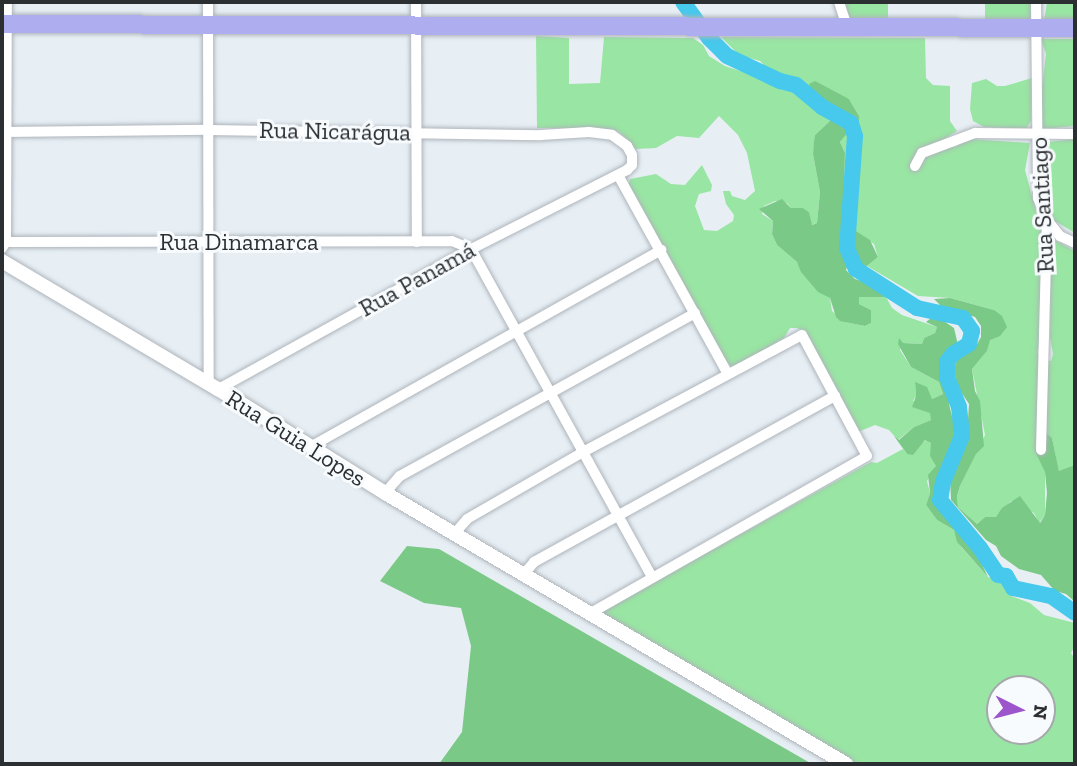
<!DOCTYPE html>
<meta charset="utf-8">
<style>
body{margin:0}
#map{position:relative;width:1077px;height:766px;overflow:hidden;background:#e7eff5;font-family:"Zilla Slab",serif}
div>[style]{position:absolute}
.green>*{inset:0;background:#99e5a3}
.forest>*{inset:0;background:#7bc987}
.river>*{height:16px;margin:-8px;padding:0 8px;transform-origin:8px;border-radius:8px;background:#47c8ed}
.roads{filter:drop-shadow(0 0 2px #aeb4ba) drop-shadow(0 0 2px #aeb4ba)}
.minor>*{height:10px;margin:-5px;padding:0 5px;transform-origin:5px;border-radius:5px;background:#fff}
.tertiary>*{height:14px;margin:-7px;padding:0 7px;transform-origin:7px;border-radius:7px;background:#fff}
.primary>*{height:18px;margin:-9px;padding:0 9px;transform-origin:9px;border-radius:9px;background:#aeadf0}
span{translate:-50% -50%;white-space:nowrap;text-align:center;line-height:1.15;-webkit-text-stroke:6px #f8fbfe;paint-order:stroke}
.street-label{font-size:24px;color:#2c2f31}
.frame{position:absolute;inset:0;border:4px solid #2c2f31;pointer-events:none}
.north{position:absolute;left:986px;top:675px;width:70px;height:70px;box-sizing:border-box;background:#f8fbfe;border:2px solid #a6a9ac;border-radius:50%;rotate:96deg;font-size:19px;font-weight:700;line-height:28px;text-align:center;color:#2c2f31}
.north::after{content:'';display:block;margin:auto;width:24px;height:32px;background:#9c55ca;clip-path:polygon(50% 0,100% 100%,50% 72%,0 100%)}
</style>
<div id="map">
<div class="green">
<div style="clip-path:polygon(844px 2px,888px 2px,888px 19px,862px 22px,847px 18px)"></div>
<div style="clip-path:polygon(985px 2px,1034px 2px,1031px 20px,985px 21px)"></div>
<div style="clip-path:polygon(1047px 2px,1075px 2px,1075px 22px,1044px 22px)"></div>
<div style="clip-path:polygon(536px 36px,569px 38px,569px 84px,600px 83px,604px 37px,693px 38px,703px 45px,709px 56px,725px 66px,796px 89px,803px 97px,832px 119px,815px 135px,813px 154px,820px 192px,817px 223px,811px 225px,809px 212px,803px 208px,791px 208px,787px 203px,775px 201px,764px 206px,762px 214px,773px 221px,772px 234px,777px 245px,797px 262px,814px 287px,830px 298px,832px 311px,846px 322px,865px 326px,871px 323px,871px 310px,859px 304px,859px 296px,886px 297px,892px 308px,902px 315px,937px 327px,935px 333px,924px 338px,922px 344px,903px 343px,900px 350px,911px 367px,939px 382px,943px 394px,932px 399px,915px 383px,916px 396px,913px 401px,931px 413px,931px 420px,914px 427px,898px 440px,889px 430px,875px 425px,858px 432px,803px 331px,797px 328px,790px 328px,784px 338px,738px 365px,731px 366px,726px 362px,628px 186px,630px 179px,656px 174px,671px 184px,685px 185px,702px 165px,712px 185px,711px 191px,699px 194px,695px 206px,704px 230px,717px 231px,733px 221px,734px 215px,726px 204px,723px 191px,730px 191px,732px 196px,745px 200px,755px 191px,747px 153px,738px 135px,719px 116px,699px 138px,677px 136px,656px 148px,636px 149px,618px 131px,609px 129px,537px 128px)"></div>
<div style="clip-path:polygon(721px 37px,925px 38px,926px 78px,933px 85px,950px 86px,950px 121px,957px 131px,935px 145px,923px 148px,955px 147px,969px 139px,1030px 143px,1025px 170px,1042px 233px,1041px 343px,1037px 352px,1046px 360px,1051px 361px,1053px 354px,1050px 338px,1051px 238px,1075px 251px,1075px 465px,1059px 472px,1052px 438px,1045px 472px,1045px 515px,1039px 523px,1034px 513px,1011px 501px,996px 517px,985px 517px,977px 524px,958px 507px,957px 496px,960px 486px,985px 435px,972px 369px,987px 351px,994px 310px,950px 298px,918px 296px,867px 266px,878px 257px,874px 244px,843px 223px,845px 153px,840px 142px,859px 116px,849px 99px,810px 90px,813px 96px,797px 82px,776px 77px,760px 61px,739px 55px)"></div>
<div style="clip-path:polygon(1041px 39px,1075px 39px,1075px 126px,1042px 129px,1041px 96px,1046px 54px)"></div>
<div style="clip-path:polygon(1032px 78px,1031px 121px,1026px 129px,984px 127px,973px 121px,970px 109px,972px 83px,986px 79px,997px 86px,1005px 86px)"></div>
<div style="clip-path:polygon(1075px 139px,1075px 233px,1055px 221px,1047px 205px,1044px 189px,1046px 164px,1042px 149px,1047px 142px)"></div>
<div style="clip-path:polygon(evenodd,926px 440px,931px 443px,936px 466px,927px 481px,930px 493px,926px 505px,937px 520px,954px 530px,961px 547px,988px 577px,1002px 580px,1011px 596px,1030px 603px,1044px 615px,1075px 623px,1075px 646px,1071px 653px,1075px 659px,1075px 764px,855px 764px,602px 615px,605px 609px,871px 462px,877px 463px,903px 449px,907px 454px,926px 440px,1000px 689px,1042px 689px,1042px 731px,1000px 731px,1000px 689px)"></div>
</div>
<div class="forest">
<div style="clip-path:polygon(815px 81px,849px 99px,859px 116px,859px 130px,848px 132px,840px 142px,845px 153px,843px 223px,870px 240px,878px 257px,867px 266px,848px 264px,846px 270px,855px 279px,879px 287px,886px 297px,859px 297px,859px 304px,871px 310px,871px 323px,865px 326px,840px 321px,836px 317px,830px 298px,818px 292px,801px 272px,797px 262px,777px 245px,772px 234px,773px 221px,759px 209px,782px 199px,791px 208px,803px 208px,809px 212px,812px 225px,817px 223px,820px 192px,813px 154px,814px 141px,815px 135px,832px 119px,823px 102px,813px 96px,809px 84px)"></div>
<div style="clip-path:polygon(950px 298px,994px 310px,1002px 316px,1007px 327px,1000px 336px,990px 340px,987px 351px,972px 369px,975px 391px,980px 401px,984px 446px,976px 454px,960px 486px,957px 496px,958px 507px,977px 524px,985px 517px,996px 517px,1002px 508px,1020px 496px,1040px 523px,1045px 515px,1047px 493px,1045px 472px,1035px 451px,1043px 431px,1052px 438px,1059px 471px,1075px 465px,1075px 602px,1066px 594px,1055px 591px,1041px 575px,1019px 569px,1001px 556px,996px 546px,986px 540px,951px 500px,950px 478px,967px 435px,969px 404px,959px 389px,953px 369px,958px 359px,976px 346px,981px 337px,981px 326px,975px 317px,942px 307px,934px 299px)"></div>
<div style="clip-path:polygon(935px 315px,954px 328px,958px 345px,941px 362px,939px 373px,950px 393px,949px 404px,958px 441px,936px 488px,935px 499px,939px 508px,975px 550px,988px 577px,957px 542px,954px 530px,937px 520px,926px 505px,930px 493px,928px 475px,936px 466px,930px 456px,931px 443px,925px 440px,913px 455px,907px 454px,894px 436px,899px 440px,914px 427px,931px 420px,930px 413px,912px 407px,916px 396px,915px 382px,927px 387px,932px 399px,943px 394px,939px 382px,911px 367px,898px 344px,899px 338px,903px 343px,922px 344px,924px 338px,935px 333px,937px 327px,926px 322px)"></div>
<div style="clip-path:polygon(407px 546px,439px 549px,812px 764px,439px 764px,462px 732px,471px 646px,461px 608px,424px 603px,380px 581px)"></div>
</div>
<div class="river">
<div style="left:683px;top:2px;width:44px;rotate:54.2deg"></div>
<div style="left:709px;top:38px;width:25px;rotate:45deg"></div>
<div style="left:727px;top:56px;width:59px;rotate:25.3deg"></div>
<div style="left:780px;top:81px;width:16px;rotate:14deg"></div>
<div style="left:796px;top:85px;width:34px;rotate:40deg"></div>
<div style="left:822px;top:107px;width:33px;rotate:29deg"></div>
<div style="left:851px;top:123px;width:14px;rotate:73deg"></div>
<div style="left:855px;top:136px;width:112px;rotate:94.1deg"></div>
<div style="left:847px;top:248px;width:23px;rotate:67deg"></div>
<div style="left:856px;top:269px;width:72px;rotate:32.6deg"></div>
<div style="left:917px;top:308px;width:47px;rotate:12.3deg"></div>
<div style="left:963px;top:318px;width:16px;rotate:55deg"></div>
<div style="left:972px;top:331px;width:13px;rotate:103deg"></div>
<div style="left:969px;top:344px;width:19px;rotate:148deg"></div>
<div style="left:953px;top:354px;width:10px;rotate:127deg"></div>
<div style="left:947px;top:362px;width:15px;rotate:90deg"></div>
<div style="left:947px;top:377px;width:32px;rotate:68deg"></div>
<div style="left:959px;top:407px;width:29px;rotate:84deg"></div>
<div style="left:962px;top:436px;width:50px;rotate:112.4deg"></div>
<div style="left:943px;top:482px;width:18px;rotate:99deg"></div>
<div style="left:940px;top:500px;width:62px;rotate:50.2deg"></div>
<div style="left:980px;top:548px;width:32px;rotate:56deg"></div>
<div style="left:998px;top:575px;width:8px;rotate:7deg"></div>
<div style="left:1006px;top:576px;width:14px;rotate:60deg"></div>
<div style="left:1013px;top:588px;width:39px;rotate:12deg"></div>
<div style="left:1051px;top:596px;width:29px;rotate:35deg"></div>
</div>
<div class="roads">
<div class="minor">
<div style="left:208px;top:2px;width:382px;rotate:89.9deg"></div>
<div style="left:416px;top:2px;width:240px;rotate:89.8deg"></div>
<div style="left:839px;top:2px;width:28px;rotate:72deg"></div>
<div style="left:1036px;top:2px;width:196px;rotate:89.4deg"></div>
<div style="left:1038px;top:198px;width:24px;rotate:68deg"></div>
<div style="left:1047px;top:220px;width:230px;rotate:91.5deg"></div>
<div style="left:2px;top:132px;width:207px;rotate:-0.6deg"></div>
<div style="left:209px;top:130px;width:332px;rotate:0.9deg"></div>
<div style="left:541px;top:135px;width:48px;rotate:-3.6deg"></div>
<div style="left:589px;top:132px;width:23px;rotate:7deg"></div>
<div style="left:612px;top:135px;width:19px;rotate:36deg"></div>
<div style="left:627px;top:146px;width:10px;rotate:61deg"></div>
<div style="left:632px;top:155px;width:10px;rotate:90deg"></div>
<div style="left:632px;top:165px;width:7px;rotate:135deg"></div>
<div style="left:627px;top:170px;width:175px;rotate:153.1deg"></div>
<div style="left:471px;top:249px;width:289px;rotate:151deg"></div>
<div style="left:915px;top:166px;width:15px;rotate:-62deg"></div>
<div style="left:922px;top:153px;width:57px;rotate:-20.7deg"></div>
<div style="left:975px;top:133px;width:100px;rotate:0.6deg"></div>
<div style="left:618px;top:175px;width:227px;rotate:61.1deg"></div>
<div style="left:1047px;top:220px;width:21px;rotate:51deg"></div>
<div style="left:1060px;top:236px;width:17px;rotate:25deg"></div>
<div style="left:6px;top:242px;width:446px;rotate:-0.1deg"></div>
<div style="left:452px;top:241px;width:21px;rotate:23deg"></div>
<div style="left:471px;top:249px;width:375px;rotate:61.1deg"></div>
<div style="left:2px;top:248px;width:7px;rotate:-56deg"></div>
<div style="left:6px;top:242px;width:240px;rotate:-89.8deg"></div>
<div style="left:310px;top:447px;width:403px;rotate:-29.3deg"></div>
<div style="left:385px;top:493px;width:23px;rotate:-49deg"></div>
<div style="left:400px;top:476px;width:337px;rotate:-28.9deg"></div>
<div style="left:455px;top:533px;width:18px;rotate:-49deg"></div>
<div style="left:467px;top:519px;width:134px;rotate:-30deg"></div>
<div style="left:583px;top:452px;width:248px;rotate:-28.1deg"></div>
<div style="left:802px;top:335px;width:137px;rotate:61.8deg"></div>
<div style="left:867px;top:456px;width:318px;rotate:150.4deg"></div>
<div style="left:524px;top:574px;width:16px;rotate:-50deg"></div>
<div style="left:534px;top:562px;width:344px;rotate:-28.9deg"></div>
</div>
<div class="tertiary">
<div style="left:2px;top:261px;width:251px;rotate:30.7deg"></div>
<div style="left:218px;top:389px;width:197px;rotate:31.9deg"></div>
<div style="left:385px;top:493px;width:535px;rotate:30.45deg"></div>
</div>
<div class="primary">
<div style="left:2px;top:24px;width:1073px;rotate:0.21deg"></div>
</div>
</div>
<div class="street-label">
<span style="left:335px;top:131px;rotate:1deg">Rua Nicarágua</span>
<span style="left:1042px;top:205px;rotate:-93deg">Rua Santiago</span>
<span style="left:239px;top:242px">Rua Dinamarca</span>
<span style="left:417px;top:279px;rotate:-29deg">Rua Panamá</span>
<span style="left:296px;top:438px;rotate:32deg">Rua Guia Lopes</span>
</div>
<div class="frame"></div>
<div class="north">N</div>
</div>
